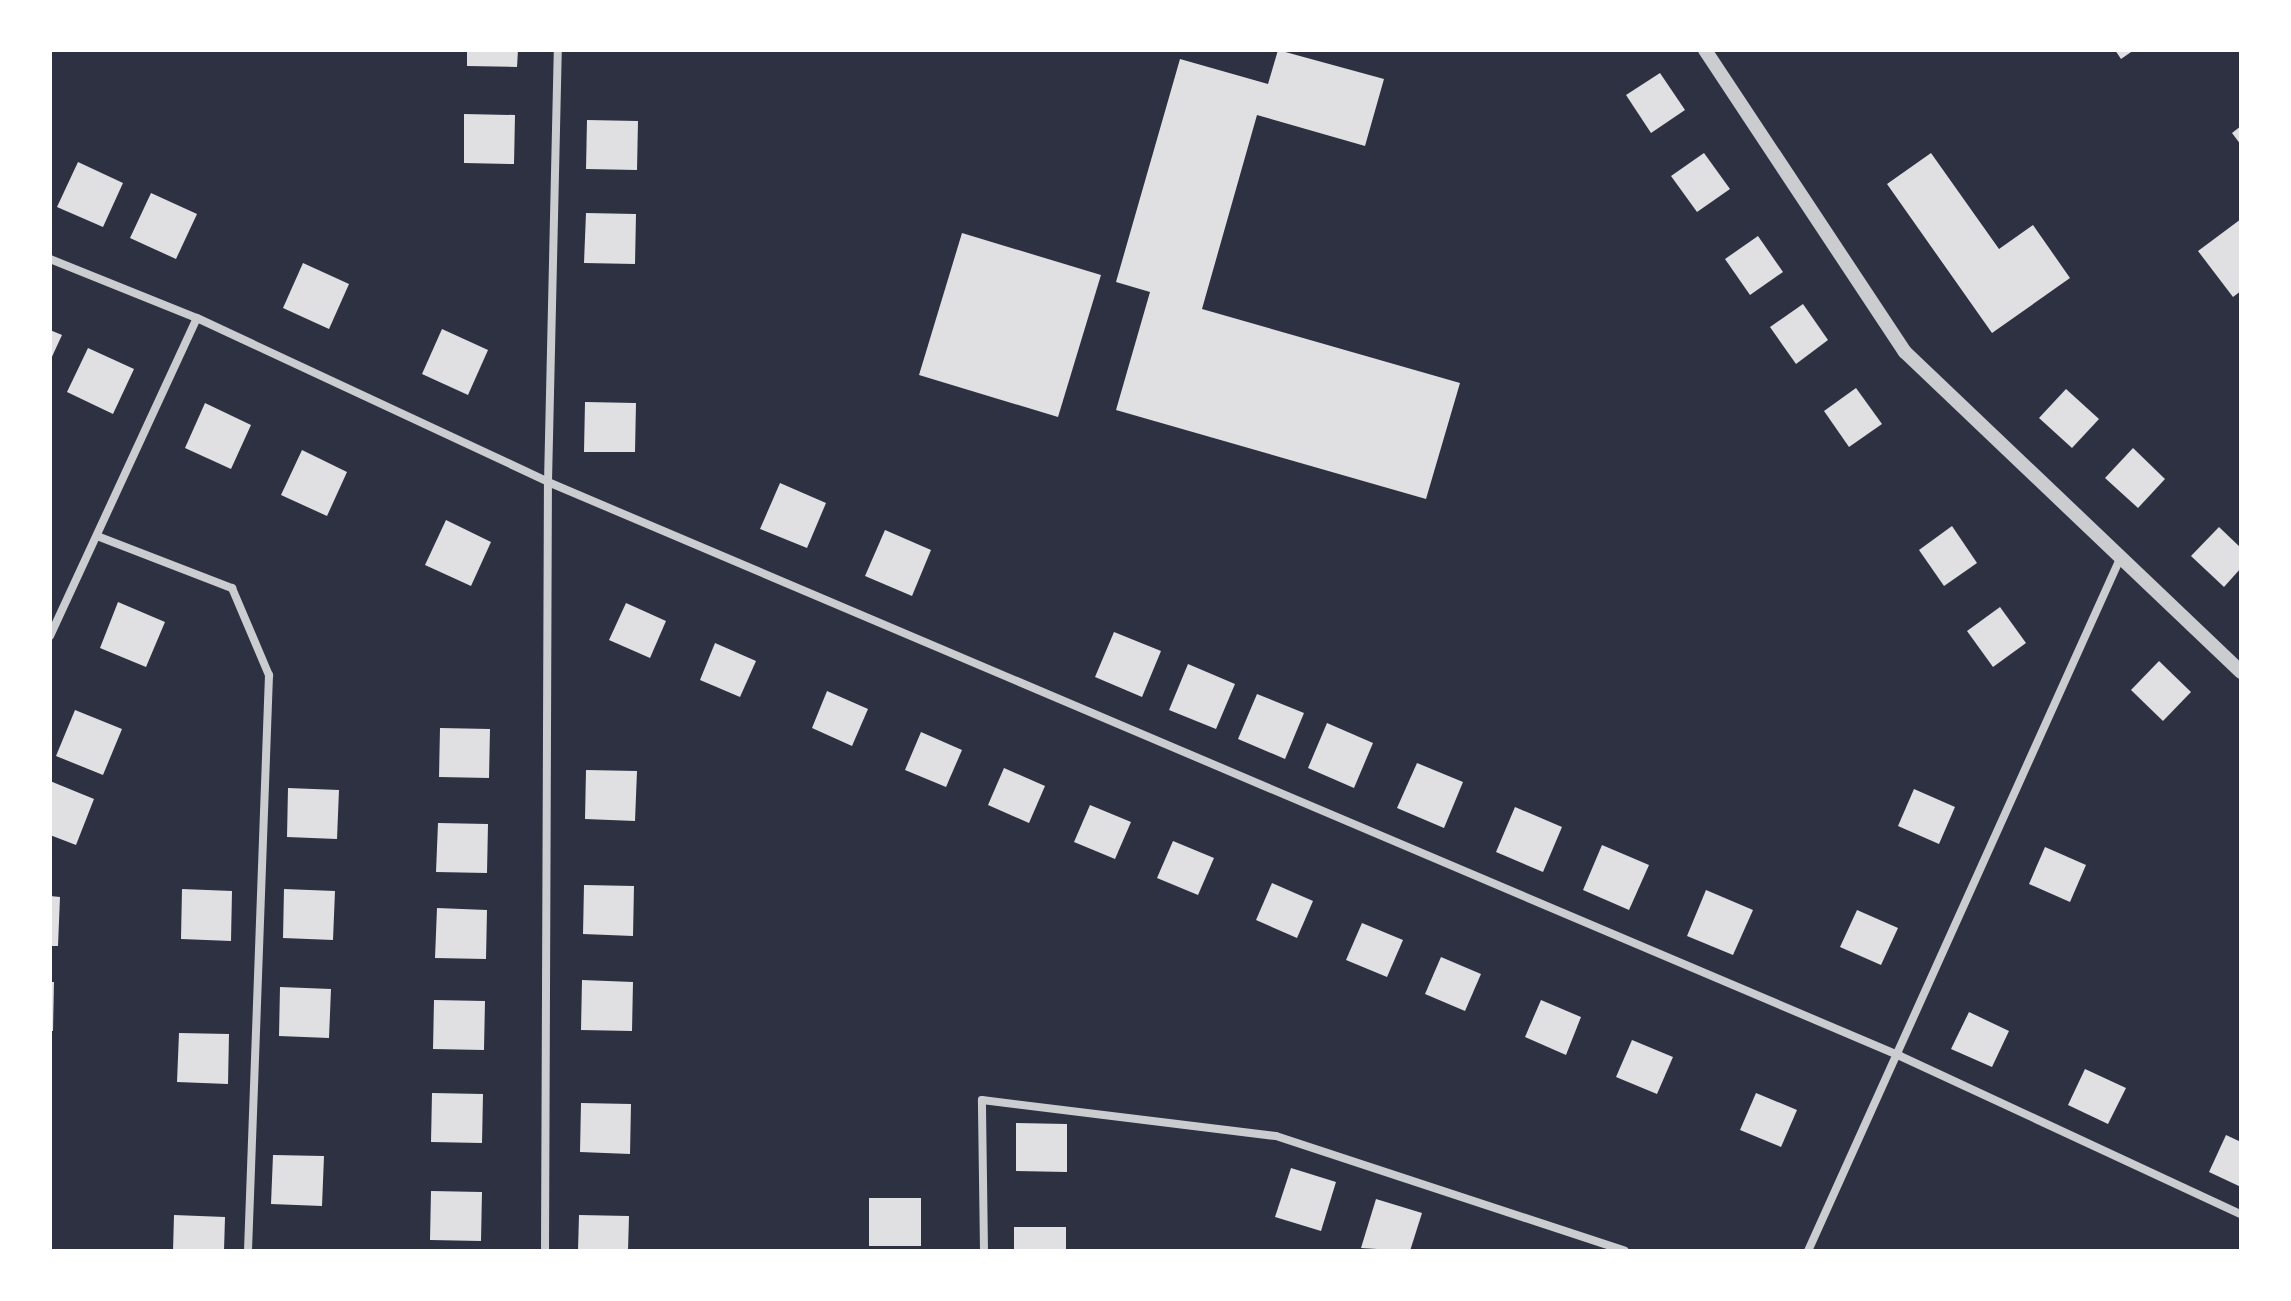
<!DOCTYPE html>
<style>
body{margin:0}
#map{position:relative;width:2291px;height:1301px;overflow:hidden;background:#2d3142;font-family:Bitter,serif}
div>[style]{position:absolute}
.building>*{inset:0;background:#e0e0e3}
.minor>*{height:8px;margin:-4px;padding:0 4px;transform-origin:4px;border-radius:4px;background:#caccd0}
.tertiary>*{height:14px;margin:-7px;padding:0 7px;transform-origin:7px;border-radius:7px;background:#caccd0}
span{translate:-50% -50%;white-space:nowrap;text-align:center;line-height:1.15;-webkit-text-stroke:6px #fff;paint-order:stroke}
.frame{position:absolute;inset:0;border:52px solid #fff;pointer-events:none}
</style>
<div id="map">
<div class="building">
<div style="clip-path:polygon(467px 50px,518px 50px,517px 67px,467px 66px)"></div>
<div style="clip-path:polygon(1278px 50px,1384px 79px,1365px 146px,1257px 115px,1202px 309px,1460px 383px,1426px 499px,1116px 410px,1150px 292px,1116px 282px,1180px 59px,1268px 84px)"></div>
<div style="clip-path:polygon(2115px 50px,2134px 50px,2121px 59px)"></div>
<div style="clip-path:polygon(1660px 73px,1685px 110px,1651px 133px,1626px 95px)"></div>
<div style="clip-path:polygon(464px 114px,515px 115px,514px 164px,464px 163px)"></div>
<div style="clip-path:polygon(587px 120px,638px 121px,637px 170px,586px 169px)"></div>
<div style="clip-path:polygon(2241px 126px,2241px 145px,2232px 133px)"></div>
<div style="clip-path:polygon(1704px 153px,1730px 189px,1697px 212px,1671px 176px)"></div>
<div style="clip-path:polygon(1931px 153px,1999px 249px,2033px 225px,2070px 278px,1992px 333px,1887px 184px)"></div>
<div style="clip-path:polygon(78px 162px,123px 183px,103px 227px,57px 207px)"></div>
<div style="clip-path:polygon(151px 193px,197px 214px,176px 259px,130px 238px)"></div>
<div style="clip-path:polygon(586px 213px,636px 214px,635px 264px,584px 263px)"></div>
<div style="clip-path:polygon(2241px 219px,2241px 291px,2233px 297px,2198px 251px)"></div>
<div style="clip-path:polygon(962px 233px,1101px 275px,1058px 417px,919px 375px)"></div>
<div style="clip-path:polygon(1758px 236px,1783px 272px,1750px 295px,1725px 259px)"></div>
<div style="clip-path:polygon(303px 263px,349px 284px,329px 329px,283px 308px)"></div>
<div style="clip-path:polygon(1803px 304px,1828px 340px,1796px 364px,1770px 327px)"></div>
<div style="clip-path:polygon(442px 329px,488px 350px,468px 395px,422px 374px)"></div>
<div style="clip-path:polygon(50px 330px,62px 335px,50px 361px)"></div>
<div style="clip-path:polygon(88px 348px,134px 369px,113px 414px,67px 392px)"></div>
<div style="clip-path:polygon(1856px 388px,1882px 424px,1849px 447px,1824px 411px)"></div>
<div style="clip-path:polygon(2066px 389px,2099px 419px,2072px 448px,2039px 418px)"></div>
<div style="clip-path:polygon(585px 402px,636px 403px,635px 452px,584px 452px)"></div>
<div style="clip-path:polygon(205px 403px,251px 425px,231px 469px,185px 448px)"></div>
<div style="clip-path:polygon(2133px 448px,2165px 479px,2138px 508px,2105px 478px)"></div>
<div style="clip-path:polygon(302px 450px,347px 472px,327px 516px,281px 495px)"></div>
<div style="clip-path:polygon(780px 483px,826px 503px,807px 548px,760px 529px)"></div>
<div style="clip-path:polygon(446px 520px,491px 542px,471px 586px,425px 565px)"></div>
<div style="clip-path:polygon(1952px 526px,1977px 563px,1944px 586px,1919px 550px)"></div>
<div style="clip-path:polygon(2219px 527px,2241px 548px,2241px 568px,2224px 587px,2191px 556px)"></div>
<div style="clip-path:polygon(885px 530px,931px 550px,912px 596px,865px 576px)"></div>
<div style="clip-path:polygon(118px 602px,165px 622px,146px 667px,100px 648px)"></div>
<div style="clip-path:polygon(626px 603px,666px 621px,650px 658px,609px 640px)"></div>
<div style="clip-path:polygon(2000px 607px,2026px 643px,1993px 667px,1967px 631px)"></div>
<div style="clip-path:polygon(1114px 632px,1161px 651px,1142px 697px,1095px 677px)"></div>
<div style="clip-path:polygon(715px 643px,756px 661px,740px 697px,700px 680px)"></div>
<div style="clip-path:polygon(2159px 661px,2191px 692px,2163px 721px,2131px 690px)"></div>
<div style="clip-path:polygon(1188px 664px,1235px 684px,1216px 729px,1169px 710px)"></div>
<div style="clip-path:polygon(827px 691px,868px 709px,852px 746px,812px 728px)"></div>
<div style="clip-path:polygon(1257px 694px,1304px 713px,1285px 759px,1238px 739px)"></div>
<div style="clip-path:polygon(75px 710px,122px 729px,103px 775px,56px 756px)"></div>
<div style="clip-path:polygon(1327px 723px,1373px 743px,1354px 788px,1308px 768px)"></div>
<div style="clip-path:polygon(440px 728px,490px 729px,489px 778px,439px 777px)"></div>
<div style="clip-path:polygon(921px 732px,962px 750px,946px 787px,905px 770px)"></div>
<div style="clip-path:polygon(1417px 763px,1463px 782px,1444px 828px,1397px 808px)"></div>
<div style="clip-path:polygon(1004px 768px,1045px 786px,1029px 823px,988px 805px)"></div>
<div style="clip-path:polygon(586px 770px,637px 771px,635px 821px,585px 819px)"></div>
<div style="clip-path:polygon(50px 781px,94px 799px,76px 845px,50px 835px)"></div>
<div style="clip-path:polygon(288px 788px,339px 790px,337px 839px,287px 837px)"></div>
<div style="clip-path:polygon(1914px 789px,1955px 807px,1939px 844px,1898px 826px)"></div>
<div style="clip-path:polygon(1090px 805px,1131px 822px,1115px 859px,1074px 842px)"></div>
<div style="clip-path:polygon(1515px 807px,1562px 827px,1543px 872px,1496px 852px)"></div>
<div style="clip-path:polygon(438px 823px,488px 824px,487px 873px,436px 872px)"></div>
<div style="clip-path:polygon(1173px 841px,1214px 858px,1198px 895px,1157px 878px)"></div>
<div style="clip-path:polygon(1602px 845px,1649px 865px,1629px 910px,1583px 890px)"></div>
<div style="clip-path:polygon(2045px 847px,2086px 865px,2070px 902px,2029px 884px)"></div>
<div style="clip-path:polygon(1272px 883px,1313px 901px,1297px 938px,1256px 920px)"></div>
<div style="clip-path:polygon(584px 885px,634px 886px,633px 936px,583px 934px)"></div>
<div style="clip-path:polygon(182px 889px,232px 891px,231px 941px,181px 939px)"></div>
<div style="clip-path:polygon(284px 889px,335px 891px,333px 940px,283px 938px)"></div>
<div style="clip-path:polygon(1706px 890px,1753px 910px,1733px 955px,1687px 936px)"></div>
<div style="clip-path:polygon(50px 896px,60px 897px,58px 946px,50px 946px)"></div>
<div style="clip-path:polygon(437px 908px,487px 910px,486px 959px,435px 958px)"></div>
<div style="clip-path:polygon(1857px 910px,1898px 928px,1881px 965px,1840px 947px)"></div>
<div style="clip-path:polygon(1362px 923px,1403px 940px,1387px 977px,1346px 960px)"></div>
<div style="clip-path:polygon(1441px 957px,1481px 974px,1465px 1011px,1425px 994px)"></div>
<div style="clip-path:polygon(582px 980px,633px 982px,632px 1031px,581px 1030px)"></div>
<div style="clip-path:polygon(50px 982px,54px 982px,53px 1031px,50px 1031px)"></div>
<div style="clip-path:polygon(280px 987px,331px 989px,329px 1038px,279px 1036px)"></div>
<div style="clip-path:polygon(434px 1000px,485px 1001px,484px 1050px,433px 1049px)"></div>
<div style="clip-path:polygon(1541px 1000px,1581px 1017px,1566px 1055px,1525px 1037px)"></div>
<div style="clip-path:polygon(1969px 1012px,2009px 1031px,1992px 1067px,1951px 1049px)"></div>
<div style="clip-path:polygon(179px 1033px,229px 1034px,228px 1084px,177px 1082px)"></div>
<div style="clip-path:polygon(1632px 1040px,1673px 1057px,1657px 1094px,1616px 1077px)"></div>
<div style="clip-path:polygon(2085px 1069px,2126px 1088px,2108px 1124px,2068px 1105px)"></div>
<div style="clip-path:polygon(432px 1093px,483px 1094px,482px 1143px,431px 1142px)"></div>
<div style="clip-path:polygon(1756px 1093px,1797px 1110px,1781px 1147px,1740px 1130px)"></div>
<div style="clip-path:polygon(581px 1103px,631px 1104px,630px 1154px,580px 1152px)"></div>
<div style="clip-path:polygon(1016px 1123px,1067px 1124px,1067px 1172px,1016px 1171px)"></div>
<div style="clip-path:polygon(2226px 1135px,2241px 1142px,2241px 1187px,2209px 1172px)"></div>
<div style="clip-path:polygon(273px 1155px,324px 1156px,322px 1206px,271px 1204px)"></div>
<div style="clip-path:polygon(1291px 1168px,1336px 1182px,1321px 1231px,1275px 1217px)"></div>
<div style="clip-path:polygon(431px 1191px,482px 1192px,481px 1241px,430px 1240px)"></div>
<div style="clip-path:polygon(869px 1198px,921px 1198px,921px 1246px,869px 1246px)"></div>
<div style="clip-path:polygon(1376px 1199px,1422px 1213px,1410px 1251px,1361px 1248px)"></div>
<div style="clip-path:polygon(174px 1215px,225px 1217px,224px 1251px,173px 1251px)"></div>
<div style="clip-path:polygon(579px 1215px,629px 1216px,628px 1251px,578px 1251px)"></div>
<div style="clip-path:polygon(1014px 1227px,1066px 1227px,1066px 1251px,1014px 1251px)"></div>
</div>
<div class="minor">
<div style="left:50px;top:259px;width:158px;rotate:21.9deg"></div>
<div style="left:197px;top:318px;width:387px;rotate:25deg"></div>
<div style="left:548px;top:482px;width:1469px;rotate:23deg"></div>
<div style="left:1900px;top:1056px;width:376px;rotate:24.9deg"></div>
<div style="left:97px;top:536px;width:145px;rotate:21.1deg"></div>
<div style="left:232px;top:588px;width:95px;rotate:67deg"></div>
<div style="left:269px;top:675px;width:576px;rotate:92.09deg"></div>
<div style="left:50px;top:636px;width:350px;rotate:-65.2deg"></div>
<div style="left:545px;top:1251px;width:769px;rotate:-89.78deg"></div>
<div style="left:548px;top:482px;width:432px;rotate:-88.7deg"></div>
<div style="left:984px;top:1251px;width:151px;rotate:-90.8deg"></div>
<div style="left:982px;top:1100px;width:296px;rotate:7deg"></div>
<div style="left:1276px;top:1136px;width:367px;rotate:18.2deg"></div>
<div style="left:1808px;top:1251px;width:757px;rotate:-65.74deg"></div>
</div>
<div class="tertiary">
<div style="left:1705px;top:50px;width:362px;rotate:56.5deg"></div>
<div style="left:1905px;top:352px;width:464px;rotate:43.6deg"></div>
</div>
<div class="frame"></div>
</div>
